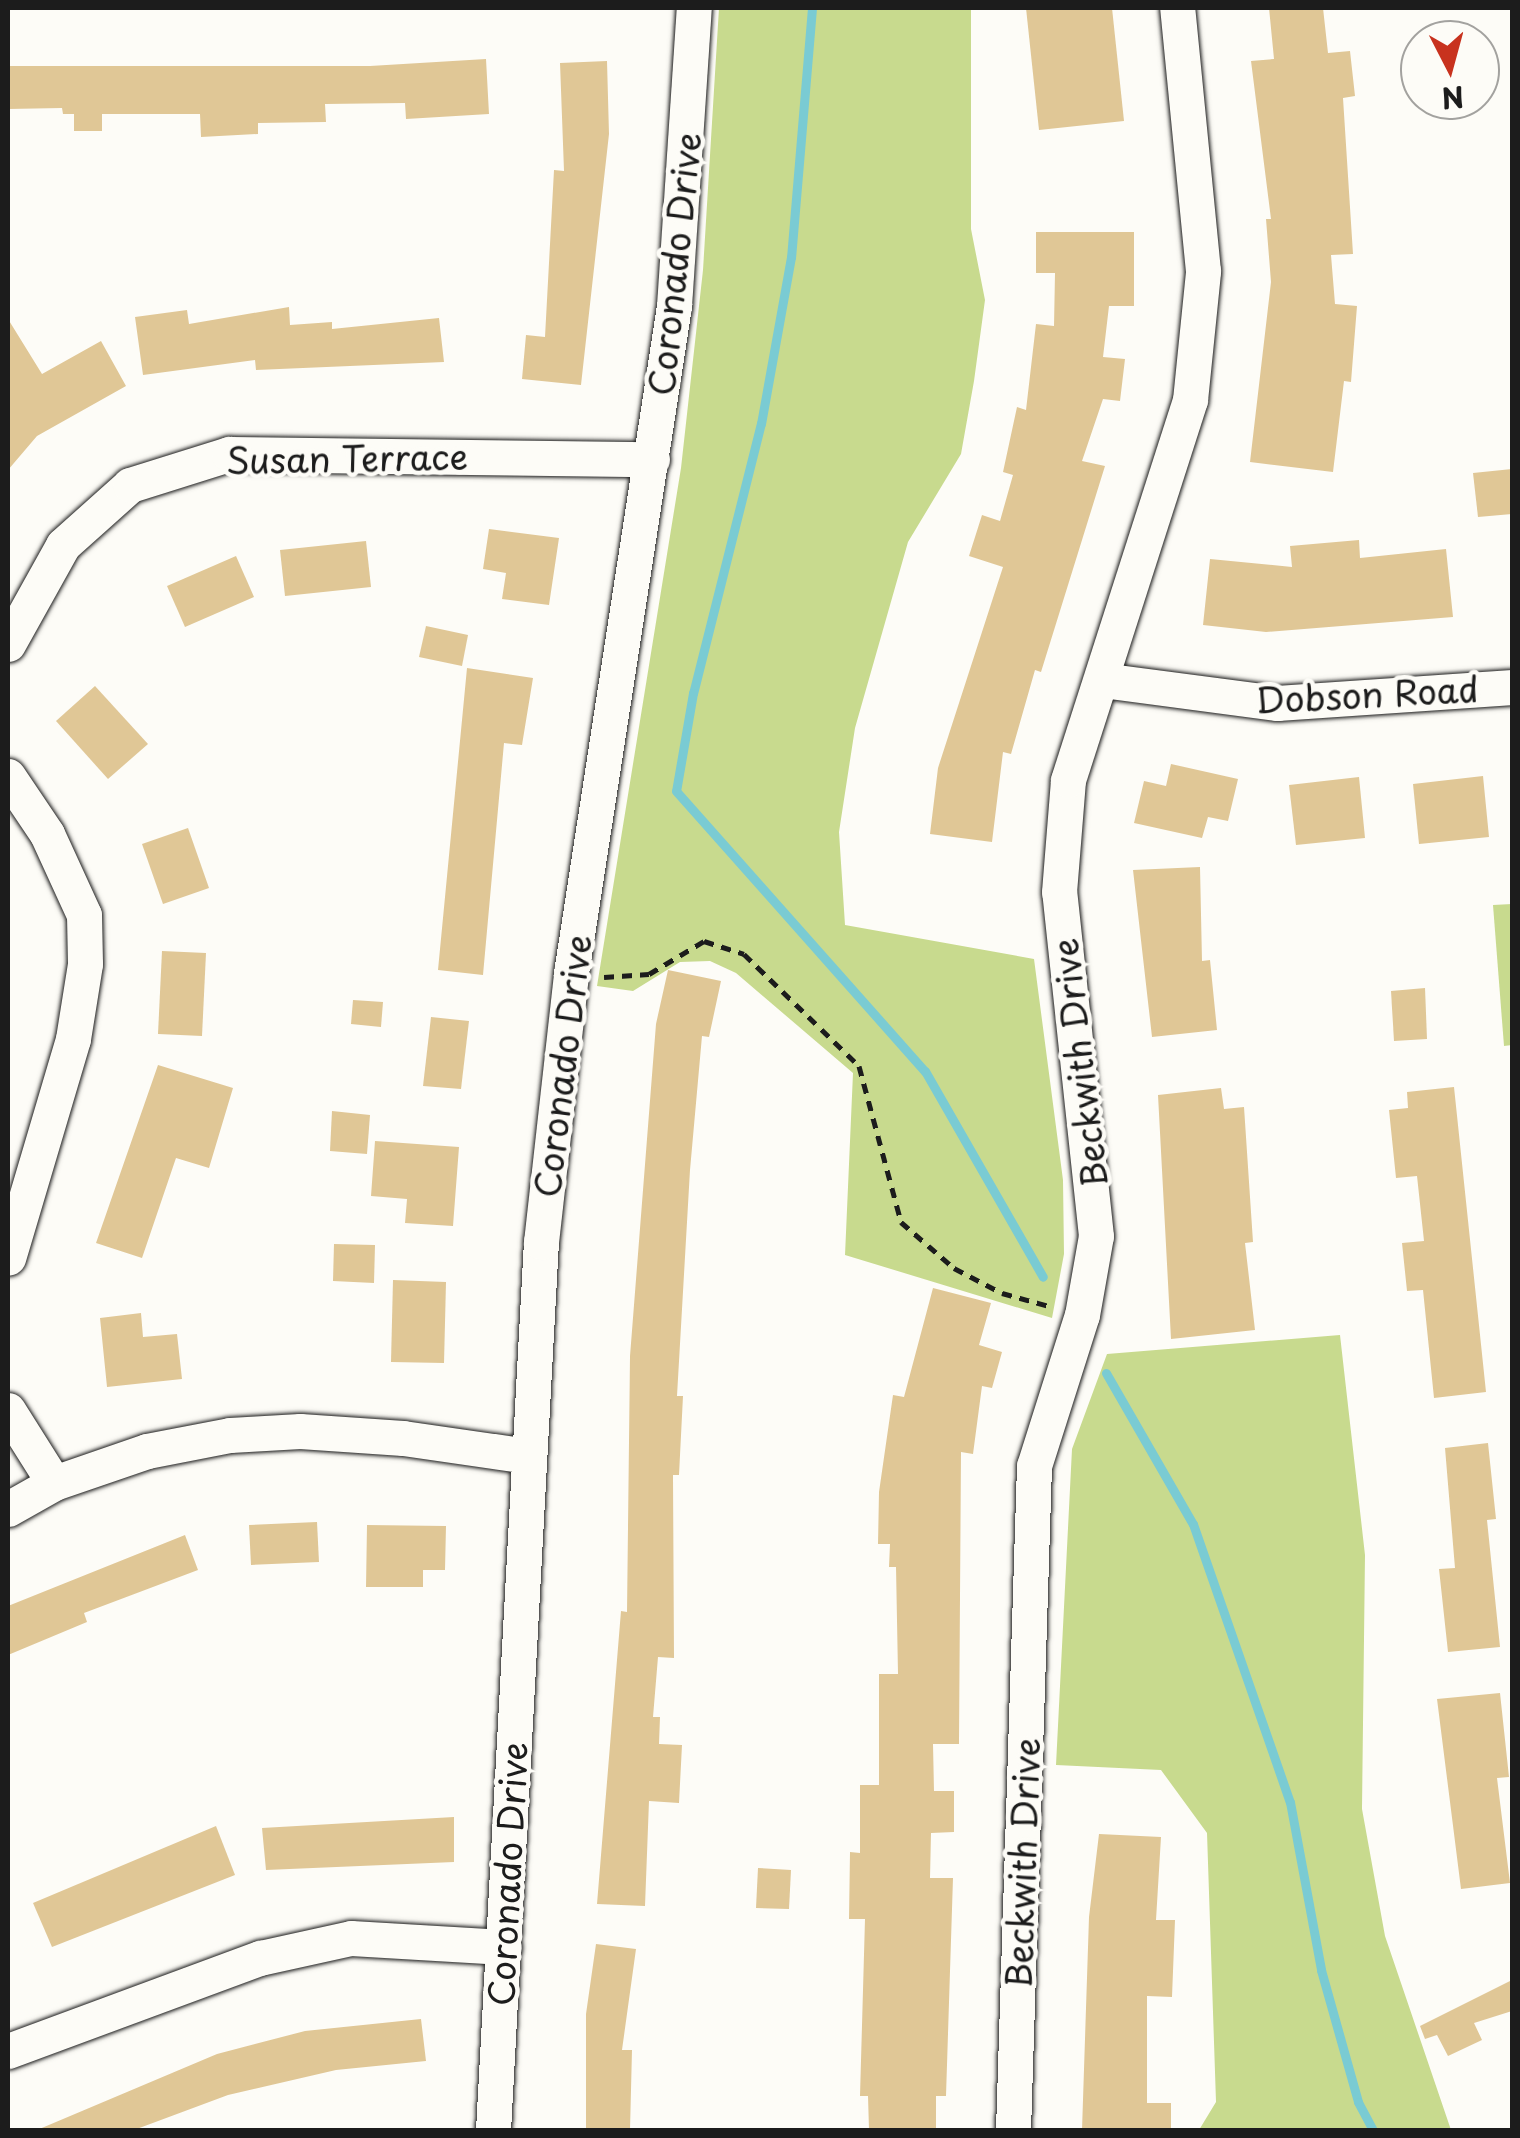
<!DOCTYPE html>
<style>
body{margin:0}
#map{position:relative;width:1520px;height:2138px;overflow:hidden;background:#fdfcf7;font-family:"Playpen Sans",sans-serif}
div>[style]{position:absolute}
.green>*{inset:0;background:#c8da8e}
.stream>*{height:9px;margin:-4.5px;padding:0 4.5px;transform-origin:4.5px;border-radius:4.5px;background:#7acbd3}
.building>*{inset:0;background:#e0c796}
.path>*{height:5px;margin-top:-2.5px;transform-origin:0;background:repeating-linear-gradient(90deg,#1c1c1c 0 10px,transparent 0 18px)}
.roads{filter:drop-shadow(0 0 2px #1c1c1c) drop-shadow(0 0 2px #1c1c1c)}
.street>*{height:35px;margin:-17.5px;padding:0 17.5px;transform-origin:17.5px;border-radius:17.5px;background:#fdfcf7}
span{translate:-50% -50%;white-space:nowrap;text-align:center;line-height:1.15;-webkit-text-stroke:9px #fdfcf7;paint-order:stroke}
.street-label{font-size:35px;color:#1c1c1c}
.frame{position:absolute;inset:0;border:10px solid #1c1c1c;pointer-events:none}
.north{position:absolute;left:1400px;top:20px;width:100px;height:100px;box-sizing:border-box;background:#fdfcf7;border:2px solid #a3a29f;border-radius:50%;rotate:174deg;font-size:28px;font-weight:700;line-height:40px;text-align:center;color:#1c1c1c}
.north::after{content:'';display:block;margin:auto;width:35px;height:45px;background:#c8321e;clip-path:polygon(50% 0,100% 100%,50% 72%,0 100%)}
</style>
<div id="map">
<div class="green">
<div style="clip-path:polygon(719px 8px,971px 8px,971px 229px,985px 300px,974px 381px,961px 454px,908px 542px,855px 728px,839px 832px,845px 925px,1034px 959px,1063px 1180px,1064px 1254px,1052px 1318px,845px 1255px,853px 1073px,736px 973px,710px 961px,680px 962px,633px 991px,597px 986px,681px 468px,703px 270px)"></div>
<div style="clip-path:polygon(1512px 904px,1512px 1045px,1504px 1046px,1493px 905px)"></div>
<div style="clip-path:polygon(1340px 1335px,1365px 1555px,1362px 1809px,1385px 1936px,1451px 2130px,1199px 2130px,1216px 2102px,1207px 1833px,1161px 1770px,1056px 1765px,1072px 1449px,1107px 1354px)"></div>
</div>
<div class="stream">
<div style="left:812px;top:8px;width:250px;rotate:94.8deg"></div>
<div style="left:791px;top:257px;width:169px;rotate:100.2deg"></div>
<div style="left:761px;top:423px;width:278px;rotate:104.1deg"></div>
<div style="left:693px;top:693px;width:99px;rotate:99.8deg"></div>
<div style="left:676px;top:791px;width:375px;rotate:48.4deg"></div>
<div style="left:925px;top:1071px;width:237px;rotate:60.2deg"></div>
<div style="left:1106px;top:1373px;width:174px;rotate:60.1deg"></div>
<div style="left:1193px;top:1524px;width:294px;rotate:70.8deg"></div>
<div style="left:1290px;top:1802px;width:171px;rotate:79.5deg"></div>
<div style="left:1321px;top:1970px;width:137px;rotate:74.3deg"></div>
<div style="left:1358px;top:2102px;width:32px;rotate:62deg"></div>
</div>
<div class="building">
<div style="clip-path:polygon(1026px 8px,1112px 8px,1124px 121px,1039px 130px)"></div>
<div style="clip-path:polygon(1269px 8px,1323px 8px,1328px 53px,1350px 51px,1355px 96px,1343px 98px,1353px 254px,1331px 255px,1335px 304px,1357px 306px,1351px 382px,1344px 381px,1333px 472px,1250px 462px,1271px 282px,1266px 219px,1271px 219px,1251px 61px,1274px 59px)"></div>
<div style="clip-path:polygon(486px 59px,489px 114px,406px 119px,405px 103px,325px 104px,326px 122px,258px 123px,258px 134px,201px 137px,200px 114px,102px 114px,102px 131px,74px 131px,74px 114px,63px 114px,62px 108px,8px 109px,8px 66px,370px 66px)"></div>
<div style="clip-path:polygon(607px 61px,609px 134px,581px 385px,522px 379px,526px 335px,545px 337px,554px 170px,564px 171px,560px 63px)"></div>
<div style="clip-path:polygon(1036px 232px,1134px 232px,1134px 306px,1109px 306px,1103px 357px,1125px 359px,1120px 401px,1103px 399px,1082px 461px,1105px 466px,1041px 672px,1035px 670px,1011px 754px,1003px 752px,992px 842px,930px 834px,938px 768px,1003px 567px,969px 556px,982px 515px,1000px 521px,1013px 475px,1003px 472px,1017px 407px,1026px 410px,1036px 324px,1054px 326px,1055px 273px,1036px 273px)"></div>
<div style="clip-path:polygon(289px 307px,290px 325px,332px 322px,332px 329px,439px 318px,444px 362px,256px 370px,255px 360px,143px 375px,135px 317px,187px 310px,189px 324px)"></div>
<div style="clip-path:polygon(8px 319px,42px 374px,101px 341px,126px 386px,37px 436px,8px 470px)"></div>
<div style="clip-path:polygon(1512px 469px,1512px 514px,1478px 517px,1473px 473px)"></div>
<div style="clip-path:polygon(489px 529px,559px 538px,549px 605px,502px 599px,506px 573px,483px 569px)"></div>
<div style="clip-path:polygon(1359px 540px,1360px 558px,1446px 549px,1453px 617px,1266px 632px,1203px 625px,1210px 559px,1292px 567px,1290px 546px)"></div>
<div style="clip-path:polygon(366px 541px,371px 587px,285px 596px,280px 550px)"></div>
<div style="clip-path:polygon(236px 556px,254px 597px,185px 627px,167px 586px)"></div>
<div style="clip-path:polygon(426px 626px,468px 635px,462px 666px,419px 657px)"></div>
<div style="clip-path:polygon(467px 668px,533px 678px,522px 745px,504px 743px,483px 975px,438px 970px)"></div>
<div style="clip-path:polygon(95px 686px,148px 744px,108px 779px,56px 721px)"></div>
<div style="clip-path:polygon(1171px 764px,1238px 779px,1228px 821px,1208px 817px,1202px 838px,1134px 823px,1144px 781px,1166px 786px)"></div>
<div style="clip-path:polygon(1483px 776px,1489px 837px,1419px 844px,1413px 784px)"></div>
<div style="clip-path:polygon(1359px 777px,1365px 838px,1296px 845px,1289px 785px)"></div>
<div style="clip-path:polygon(188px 828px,209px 888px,163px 904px,142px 844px)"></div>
<div style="clip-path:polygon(1200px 867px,1202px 961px,1210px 960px,1217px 1030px,1152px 1037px,1133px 870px)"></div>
<div style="clip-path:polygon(162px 951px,206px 953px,202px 1036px,158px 1034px)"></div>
<div style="clip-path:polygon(668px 970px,721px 981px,709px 1037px,702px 1036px,690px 1170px,677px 1396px,683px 1396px,679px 1475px,673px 1475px,674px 1658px,658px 1657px,653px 1717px,660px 1717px,659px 1744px,682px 1745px,679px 1803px,649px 1801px,645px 1906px,597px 1904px,621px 1611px,627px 1612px,630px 1356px,656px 1024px)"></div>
<div style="clip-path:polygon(1425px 988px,1427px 1039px,1394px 1041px,1391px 991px)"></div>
<div style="clip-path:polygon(353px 1000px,383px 1002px,381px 1027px,351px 1024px)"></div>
<div style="clip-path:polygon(431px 1017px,469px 1021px,461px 1089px,423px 1086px)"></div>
<div style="clip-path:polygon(158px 1065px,233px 1088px,209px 1168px,176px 1158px,142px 1258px,96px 1243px)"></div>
<div style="clip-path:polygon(1454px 1087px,1486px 1392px,1434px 1398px,1423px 1290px,1407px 1291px,1402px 1243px,1424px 1241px,1417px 1176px,1396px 1178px,1389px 1110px,1408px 1108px,1407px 1092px)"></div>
<div style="clip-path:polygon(1221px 1088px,1224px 1109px,1244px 1107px,1253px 1242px,1245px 1243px,1255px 1330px,1171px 1339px,1158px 1095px)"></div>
<div style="clip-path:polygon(332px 1111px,370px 1115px,367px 1154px,330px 1151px)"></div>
<div style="clip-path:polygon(375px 1141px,459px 1147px,453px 1226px,405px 1223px,407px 1199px,371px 1196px)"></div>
<div style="clip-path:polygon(334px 1244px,375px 1245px,374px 1283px,333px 1281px)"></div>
<div style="clip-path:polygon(393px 1280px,446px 1282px,444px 1363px,391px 1362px)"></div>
<div style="clip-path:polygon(933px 1288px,991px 1303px,979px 1345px,1002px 1352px,992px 1388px,982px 1386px,973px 1454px,961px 1452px,959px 1744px,933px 1744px,934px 1791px,954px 1791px,954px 1832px,931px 1833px,930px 1878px,953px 1878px,946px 2096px,936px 2096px,936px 2130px,869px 2130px,868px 2096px,860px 2096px,865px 1919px,849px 1919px,850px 1852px,860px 1853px,860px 1785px,879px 1785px,879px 1674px,898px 1674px,896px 1567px,889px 1567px,890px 1544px,878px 1544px,879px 1492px,893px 1395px,904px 1397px)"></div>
<div style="clip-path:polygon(141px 1313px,143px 1337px,177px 1334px,182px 1379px,107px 1387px,100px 1318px)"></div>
<div style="clip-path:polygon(1488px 1443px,1496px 1519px,1487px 1520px,1500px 1647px,1448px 1652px,1439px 1569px,1455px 1568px,1445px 1448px)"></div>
<div style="clip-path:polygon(317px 1522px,319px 1562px,251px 1565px,249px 1525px)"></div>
<div style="clip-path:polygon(367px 1525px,446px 1526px,445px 1570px,423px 1570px,423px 1587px,366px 1587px)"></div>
<div style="clip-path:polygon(185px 1535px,198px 1570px,84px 1613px,87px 1622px,8px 1655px,8px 1606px)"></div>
<div style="clip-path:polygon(1500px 1693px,1509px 1777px,1497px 1778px,1510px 1883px,1461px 1889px,1437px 1699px)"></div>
<div style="clip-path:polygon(454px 1817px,454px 1862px,266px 1870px,262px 1828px)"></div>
<div style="clip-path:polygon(216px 1826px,235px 1875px,52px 1947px,33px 1903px)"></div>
<div style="clip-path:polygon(1099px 1834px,1161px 1837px,1156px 1920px,1175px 1920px,1172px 1997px,1147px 1996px,1147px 2103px,1171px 2103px,1171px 2130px,1082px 2130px,1089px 1917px)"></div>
<div style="clip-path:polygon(758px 1868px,791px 1870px,789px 1909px,756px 1908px)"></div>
<div style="clip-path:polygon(596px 1944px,636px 1949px,622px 2050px,632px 2050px,630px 2130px,586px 2130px,586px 2014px)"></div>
<div style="clip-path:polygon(1512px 1980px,1512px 2011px,1474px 2023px,1482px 2040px,1448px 2056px,1437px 2035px,1425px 2039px,1420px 2026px)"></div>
<div style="clip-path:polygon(421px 2019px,426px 2061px,336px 2070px,228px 2095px,134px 2130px,37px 2130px,217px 2054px,305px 2031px)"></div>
</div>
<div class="path">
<div style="left:604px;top:977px;width:45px;rotate:-3.8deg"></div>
<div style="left:649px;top:974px;width:64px;rotate:-31deg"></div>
<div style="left:704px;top:941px;width:42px;rotate:18deg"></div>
<div style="left:744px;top:954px;width:161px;rotate:44.2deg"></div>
<div style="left:859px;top:1066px;width:162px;rotate:74.9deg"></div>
<div style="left:901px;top:1222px;width:70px;rotate:41deg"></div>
<div style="left:954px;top:1268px;width:54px;rotate:27.5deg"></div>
<div style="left:1002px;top:1293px;width:53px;rotate:15.4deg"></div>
</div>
<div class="roads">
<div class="street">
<div style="left:8px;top:644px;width:113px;rotate:-60.9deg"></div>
<div style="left:63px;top:545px;width:90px;rotate:-41.8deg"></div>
<div style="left:130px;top:485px;width:104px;rotate:-17.4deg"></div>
<div style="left:229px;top:454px;width:423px;rotate:0.7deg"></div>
<div style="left:1102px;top:680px;width:177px;rotate:7.5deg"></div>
<div style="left:1277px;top:703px;width:236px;rotate:-3.9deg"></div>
<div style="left:8px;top:776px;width:70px;rotate:56.1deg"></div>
<div style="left:47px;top:834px;width:89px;rotate:65.4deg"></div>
<div style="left:84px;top:915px;width:49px;rotate:88.8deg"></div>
<div style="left:85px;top:964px;width:76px;rotate:99.1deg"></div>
<div style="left:73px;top:1039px;width:228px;rotate:106.5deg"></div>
<div style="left:8px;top:1410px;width:86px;rotate:57.8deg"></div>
<div style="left:8px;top:1509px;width:53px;rotate:-29.5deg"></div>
<div style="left:54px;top:1483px;width:98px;rotate:-19deg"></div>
<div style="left:147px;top:1451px;width:85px;rotate:-10.9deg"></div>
<div style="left:230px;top:1435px;width:70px;rotate:-3.3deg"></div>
<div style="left:300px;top:1431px;width:103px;rotate:3.9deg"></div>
<div style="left:403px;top:1438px;width:126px;rotate:8.2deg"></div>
<div style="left:8px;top:2051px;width:269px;rotate:-20.3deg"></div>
<div style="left:260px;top:1958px;width:93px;rotate:-12.4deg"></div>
<div style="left:351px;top:1938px;width:153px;rotate:3.4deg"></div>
<div style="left:493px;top:2130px;width:889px;rotate:-86.91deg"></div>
<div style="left:541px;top:1242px;width:271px;rotate:-83.6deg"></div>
<div style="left:571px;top:973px;width:675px;rotate:-81.22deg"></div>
<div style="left:674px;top:306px;width:299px;rotate:-86.2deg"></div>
<div style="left:1013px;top:2130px;width:664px;rotate:-88.19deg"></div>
<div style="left:1034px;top:1466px;width:158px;rotate:-72.4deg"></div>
<div style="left:1082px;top:1315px;width:80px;rotate:-80deg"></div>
<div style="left:1096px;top:1236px;width:346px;rotate:-96.1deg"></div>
<div style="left:1059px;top:892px;width:112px;rotate:-85.4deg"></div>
<div style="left:1068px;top:780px;width:399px;rotate:-72.2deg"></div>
<div style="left:1190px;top:400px;width:130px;rotate:-84.2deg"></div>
<div style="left:1203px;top:271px;width:264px;rotate:-95.6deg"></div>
</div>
</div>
<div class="street-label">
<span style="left:674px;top:264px;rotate:-84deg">Coronado Drive</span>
<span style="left:347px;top:458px;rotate:-1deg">Susan Terrace</span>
<span style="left:1367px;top:694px;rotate:-3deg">Dobson Road</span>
<span style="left:1079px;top:1063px;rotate:-97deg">Beckwith Drive</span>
<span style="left:562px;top:1066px;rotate:-83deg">Coronado Drive</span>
<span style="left:1022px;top:1863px;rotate:-88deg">Beckwith Drive</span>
<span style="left:507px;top:1874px;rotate:-87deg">Coronado Drive</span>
</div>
<div class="frame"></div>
<div class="north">N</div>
</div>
